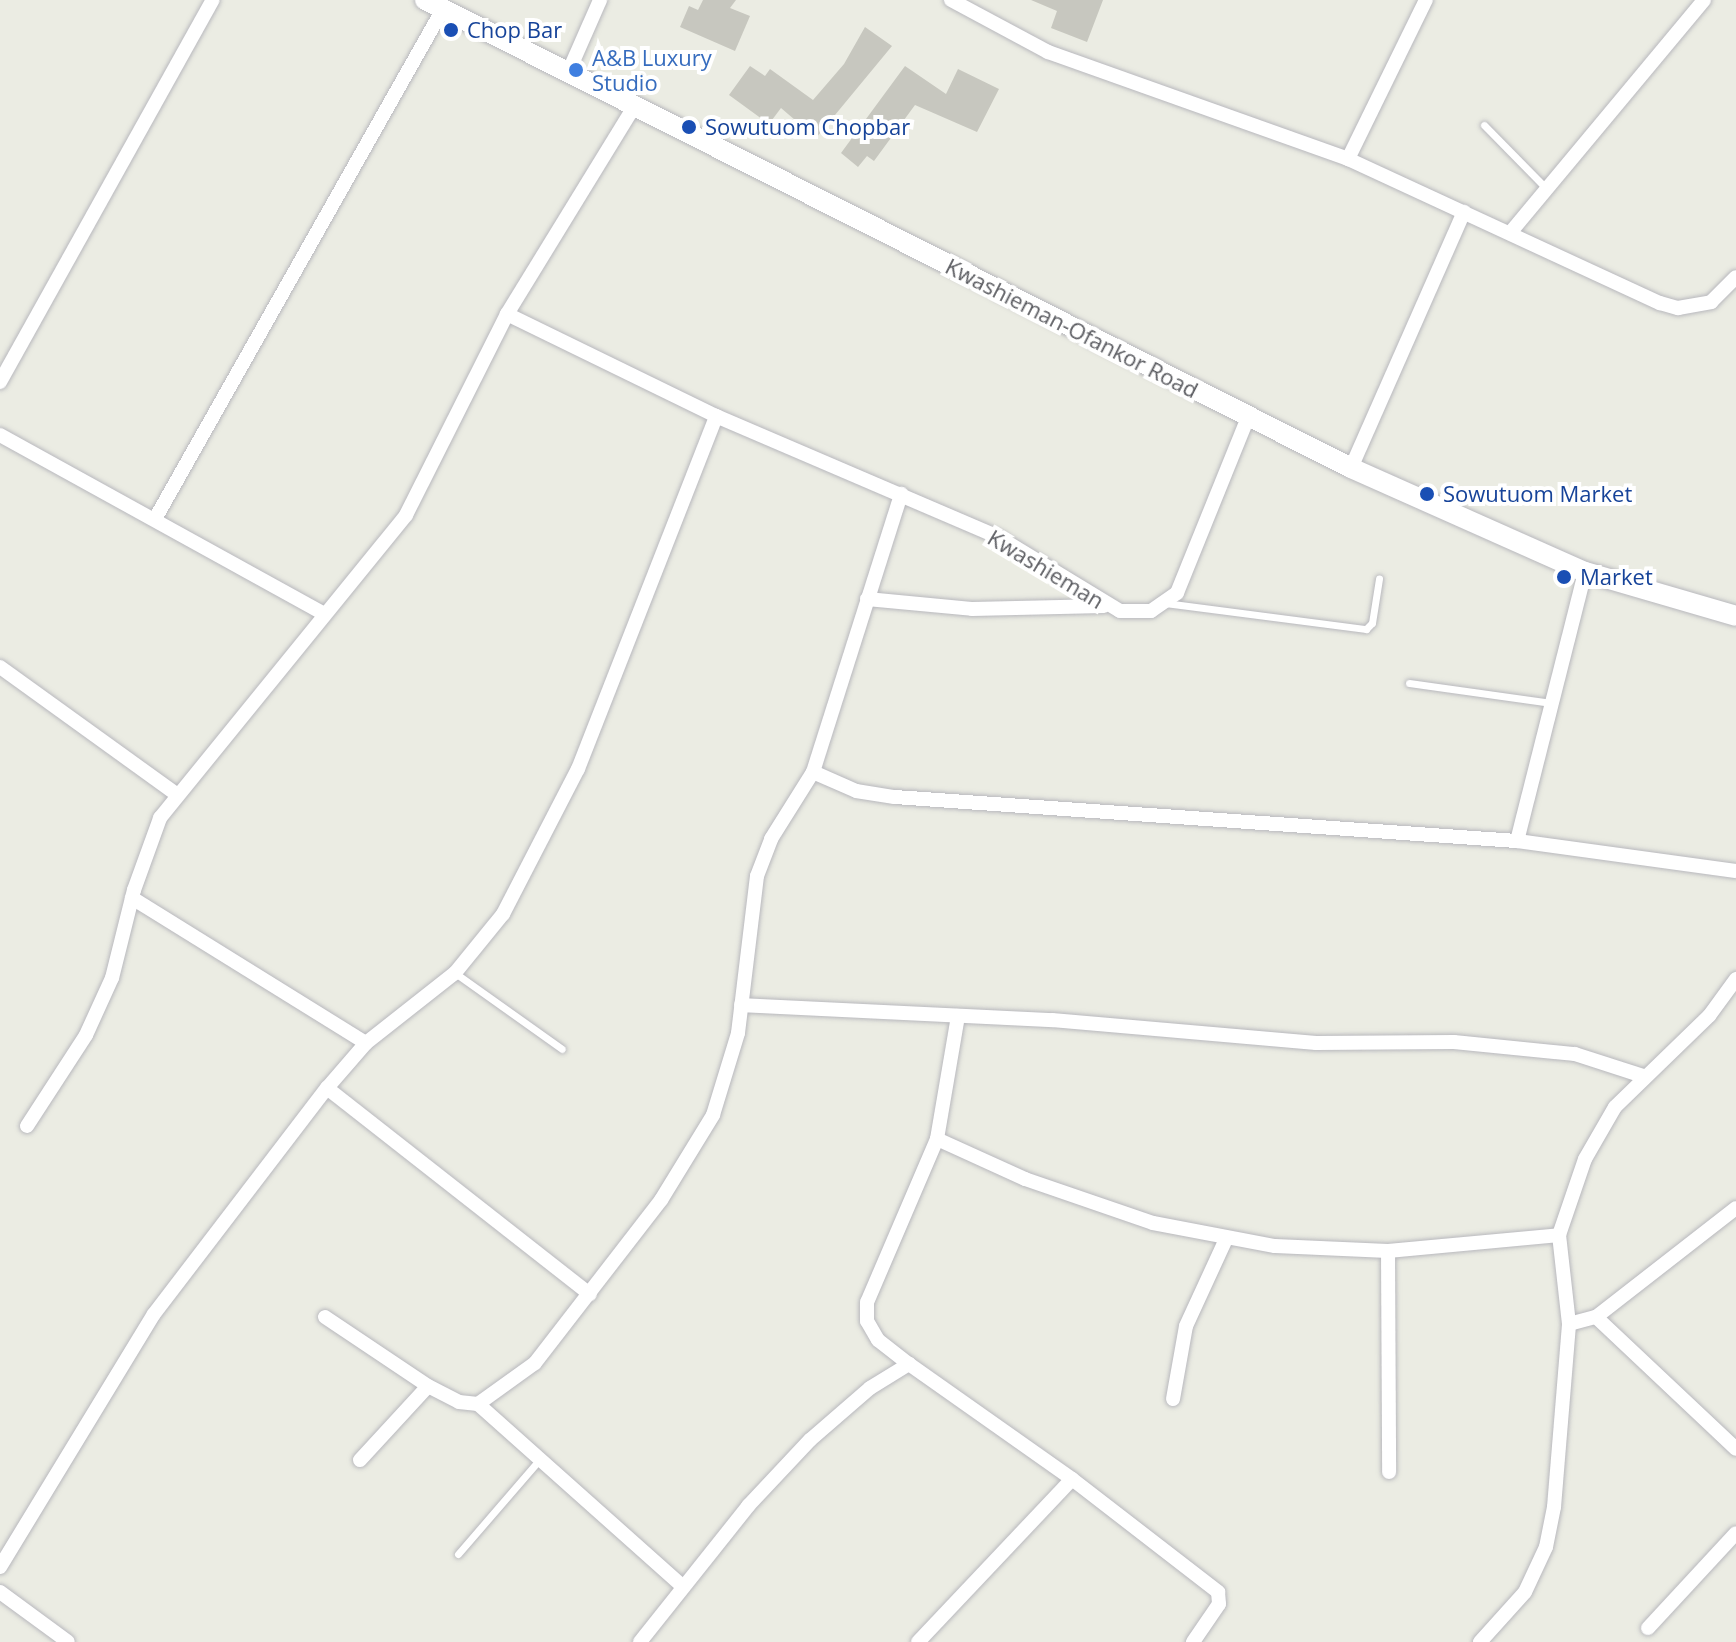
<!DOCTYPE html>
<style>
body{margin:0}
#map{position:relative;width:1736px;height:1642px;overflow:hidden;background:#ebece3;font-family:"Open Sans",sans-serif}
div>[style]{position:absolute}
.building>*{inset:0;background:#c7c7bf}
.roads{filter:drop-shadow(0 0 2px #b8b8bd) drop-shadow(0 0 2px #b8b8bd)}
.lane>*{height:7px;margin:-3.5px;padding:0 3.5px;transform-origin:3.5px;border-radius:3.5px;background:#fff}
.street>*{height:14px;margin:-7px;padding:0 7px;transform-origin:7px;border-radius:7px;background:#fff}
.secondary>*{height:20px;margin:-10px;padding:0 10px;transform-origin:10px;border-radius:10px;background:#fff}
.dots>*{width:22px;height:22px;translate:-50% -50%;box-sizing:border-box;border:4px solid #fff;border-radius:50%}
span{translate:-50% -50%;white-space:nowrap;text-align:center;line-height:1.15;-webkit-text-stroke:8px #fff;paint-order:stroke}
.transit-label{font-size:22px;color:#164399}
.left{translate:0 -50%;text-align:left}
.shop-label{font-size:22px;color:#366cbe}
.street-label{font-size:22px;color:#5b5c61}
</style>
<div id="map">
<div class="building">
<div style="clip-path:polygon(703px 0,736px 0,730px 8px,750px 16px,735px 51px,680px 27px,689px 6px,698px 10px)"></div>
<div style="clip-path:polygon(1031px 0,1103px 0,1087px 42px,1051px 28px,1057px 11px)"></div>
<div style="clip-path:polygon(865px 27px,892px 46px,816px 138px,781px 108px,769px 124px,729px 95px,750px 66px,765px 76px,770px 69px,813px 100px,844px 64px)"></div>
<div style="clip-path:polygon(905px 66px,946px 94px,958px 69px,999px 89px,977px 132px,915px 105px,874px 161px,867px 156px,858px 167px,841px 153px)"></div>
</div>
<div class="roads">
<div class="lane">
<div style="left:1484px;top:125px;width:90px;rotate:45.5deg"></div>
<div style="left:1165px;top:603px;width:203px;rotate:7.4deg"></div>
<div style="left:1366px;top:629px;width:8px;rotate:-45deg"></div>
<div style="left:1372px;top:623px;width:45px;rotate:-81deg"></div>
<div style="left:1409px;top:683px;width:144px;rotate:8deg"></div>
<div style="left:455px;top:973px;width:131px;rotate:35.4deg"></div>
<div style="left:458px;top:1554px;width:125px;rotate:-49.2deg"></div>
</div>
<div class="street">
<div style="left:951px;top:0;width:110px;rotate:28.2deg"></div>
<div style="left:1048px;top:52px;width:319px;rotate:19.6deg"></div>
<div style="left:1348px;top:159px;width:344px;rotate:24.8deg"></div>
<div style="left:1660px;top:303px;width:19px;rotate:16deg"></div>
<div style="left:1678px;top:308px;width:34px;rotate:-10deg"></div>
<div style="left:1711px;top:302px;width:35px;rotate:-45deg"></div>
<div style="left:568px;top:73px;width:80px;rotate:-66.3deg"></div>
<div style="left:1348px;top:159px;width:177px;rotate:-63.9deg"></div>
<div style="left:1510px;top:233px;width:303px;rotate:-50.2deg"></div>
<div style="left:507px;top:314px;width:233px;rotate:26deg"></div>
<div style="left:716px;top:416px;width:309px;rotate:23.2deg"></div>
<div style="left:1000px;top:538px;width:140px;rotate:31.3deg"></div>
<div style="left:1120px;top:611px;width:31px"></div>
<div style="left:1151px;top:611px;width:32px;rotate:-35deg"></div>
<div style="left:1177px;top:593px;width:190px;rotate:-68deg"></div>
<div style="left:0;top:382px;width:437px;rotate:-60.9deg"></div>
<div style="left:0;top:435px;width:370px;rotate:28.9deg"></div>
<div style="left:1351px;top:468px;width:280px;rotate:-66.2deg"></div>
<div style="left:155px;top:519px;width:586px;rotate:-60.55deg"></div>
<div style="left:867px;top:599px;width:105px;rotate:5.4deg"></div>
<div style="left:972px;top:609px;width:132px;rotate:-1.3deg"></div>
<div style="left:0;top:667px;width:217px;rotate:35.8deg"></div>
<div style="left:813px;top:772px;width:47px;rotate:23.8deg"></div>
<div style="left:856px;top:791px;width:39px;rotate:9deg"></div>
<div style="left:895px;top:797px;width:624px;rotate:4.05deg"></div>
<div style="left:1517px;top:841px;width:221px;rotate:7.8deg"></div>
<div style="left:1517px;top:841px;width:277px;rotate:-75.8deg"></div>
<div style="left:132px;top:898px;width:275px;rotate:31.8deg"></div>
<div style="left:741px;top:1005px;width:311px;rotate:2.8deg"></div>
<div style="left:1052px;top:1020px;width:265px;rotate:5deg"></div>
<div style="left:1316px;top:1043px;width:138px;rotate:-0.4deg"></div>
<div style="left:1454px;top:1042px;width:122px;rotate:5.7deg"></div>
<div style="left:1575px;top:1054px;width:71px;rotate:17.9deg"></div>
<div style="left:958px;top:1016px;width:125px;rotate:99.7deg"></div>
<div style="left:937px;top:1139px;width:177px;rotate:113.2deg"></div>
<div style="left:867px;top:1302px;width:19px;rotate:90deg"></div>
<div style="left:867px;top:1321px;width:22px;rotate:60deg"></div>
<div style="left:878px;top:1340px;width:39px;rotate:38deg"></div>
<div style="left:909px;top:1364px;width:199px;rotate:35.2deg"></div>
<div style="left:1072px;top:1479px;width:185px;rotate:37.7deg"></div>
<div style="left:1218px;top:1592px;width:12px;rotate:85deg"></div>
<div style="left:1219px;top:1604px;width:46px;rotate:124.4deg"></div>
<div style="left:327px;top:1088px;width:334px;rotate:38.1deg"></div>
<div style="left:27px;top:1126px;width:108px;rotate:-57deg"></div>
<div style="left:86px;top:1035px;width:63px;rotate:-65.5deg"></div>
<div style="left:112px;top:978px;width:91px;rotate:-76deg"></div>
<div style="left:134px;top:890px;width:77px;rotate:-70.1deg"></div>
<div style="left:160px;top:818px;width:390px;rotate:-50.9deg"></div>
<div style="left:406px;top:515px;width:225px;rotate:-63.3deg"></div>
<div style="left:507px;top:314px;width:241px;rotate:-58.5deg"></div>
<div style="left:937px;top:1139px;width:97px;rotate:24.4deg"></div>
<div style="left:1025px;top:1179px;width:135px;rotate:19deg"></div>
<div style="left:1153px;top:1223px;width:124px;rotate:10.7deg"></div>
<div style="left:1275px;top:1246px;width:113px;rotate:2.5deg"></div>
<div style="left:1388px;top:1251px;width:172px;rotate:-5.3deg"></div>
<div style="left:1388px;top:1251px;width:221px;rotate:89.7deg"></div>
<div style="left:325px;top:1317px;width:124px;rotate:33.8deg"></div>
<div style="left:1596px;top:1317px;width:192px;rotate:43.3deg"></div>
<div style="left:1569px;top:1324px;width:28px;rotate:-15deg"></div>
<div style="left:1596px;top:1317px;width:177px;rotate:-37.9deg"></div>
<div style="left:1173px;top:1399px;width:74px;rotate:-79.9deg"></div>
<div style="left:1186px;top:1326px;width:96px;rotate:-65.3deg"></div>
<div style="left:478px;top:1404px;width:272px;rotate:41.7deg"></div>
<div style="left:360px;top:1460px;width:100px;rotate:-47.4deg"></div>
<div style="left:428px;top:1386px;width:35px;rotate:27deg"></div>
<div style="left:459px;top:1402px;width:19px;rotate:6deg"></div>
<div style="left:478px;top:1404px;width:70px;rotate:-35.7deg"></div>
<div style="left:535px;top:1363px;width:206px;rotate:-52.3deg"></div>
<div style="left:661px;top:1200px;width:100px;rotate:-58.5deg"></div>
<div style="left:713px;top:1115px;width:86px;rotate:-73deg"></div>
<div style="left:738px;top:1033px;width:158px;rotate:-83.1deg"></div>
<div style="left:757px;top:876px;width:40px;rotate:-69deg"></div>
<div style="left:771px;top:839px;width:79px;rotate:-57.9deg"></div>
<div style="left:813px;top:772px;width:292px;rotate:-72.4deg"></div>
<div style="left:0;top:1567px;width:296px;rotate:-58.7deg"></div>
<div style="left:154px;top:1314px;width:285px;rotate:-52.6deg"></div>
<div style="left:327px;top:1088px;width:60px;rotate:-49.1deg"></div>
<div style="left:366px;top:1043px;width:113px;rotate:-38.2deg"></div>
<div style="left:455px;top:973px;width:76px;rotate:-50.9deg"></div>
<div style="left:503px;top:914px;width:163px;rotate:-62.7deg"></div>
<div style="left:578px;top:769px;width:379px;rotate:-68.6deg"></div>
<div style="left:0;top:1592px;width:84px;rotate:36.3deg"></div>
<div style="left:1648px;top:1628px;width:129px;rotate:-47.2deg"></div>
<div style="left:640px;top:1642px;width:174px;rotate:-51.5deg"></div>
<div style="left:748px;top:1506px;width:91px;rotate:-46.8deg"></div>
<div style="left:810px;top:1440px;width:79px;rotate:-40.9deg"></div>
<div style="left:870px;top:1388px;width:46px;rotate:-31.6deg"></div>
<div style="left:918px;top:1642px;width:224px;rotate:-46.6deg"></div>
<div style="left:1480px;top:1642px;width:67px;rotate:-48deg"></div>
<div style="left:1525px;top:1592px;width:50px;rotate:-65deg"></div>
<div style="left:1546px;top:1547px;width:41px;rotate:-78.7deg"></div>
<div style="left:1554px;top:1507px;width:184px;rotate:-85.3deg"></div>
<div style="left:1569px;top:1324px;width:90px;rotate:-96.4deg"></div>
<div style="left:1559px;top:1235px;width:80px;rotate:-71.1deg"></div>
<div style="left:1585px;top:1159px;width:60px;rotate:-60deg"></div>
<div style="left:1615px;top:1107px;width:131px;rotate:-44.1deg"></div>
<div style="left:1709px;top:1016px;width:46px;rotate:-53.9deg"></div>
</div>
<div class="secondary">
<div style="left:425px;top:0;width:1038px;rotate:26.81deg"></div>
<div style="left:1351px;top:468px;width:256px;rotate:24deg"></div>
<div style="left:1585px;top:572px;width:157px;rotate:16.2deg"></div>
</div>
</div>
<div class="dots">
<div style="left:451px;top:30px;background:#1a4fb4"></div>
<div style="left:576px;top:70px;background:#3f7fe0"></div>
<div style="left:689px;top:127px;background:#1a4fb4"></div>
<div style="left:1427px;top:494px;background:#1a4fb4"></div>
<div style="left:1564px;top:577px;background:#1a4fb4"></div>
</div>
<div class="transit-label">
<span class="left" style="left:467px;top:30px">Chop Bar</span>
<span class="left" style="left:705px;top:127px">Sowutuom Chopbar</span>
<span class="left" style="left:1443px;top:494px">Sowutuom Market</span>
<span class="left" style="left:1580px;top:577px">Market</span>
</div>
<div class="shop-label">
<span class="left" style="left:592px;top:70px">A&amp;B Luxury<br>Studio</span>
</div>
<div class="street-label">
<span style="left:1072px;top:328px;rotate:27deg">Kwashieman-Ofankor Road</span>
<span style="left:1046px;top:569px;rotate:31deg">Kwashieman</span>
</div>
</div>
